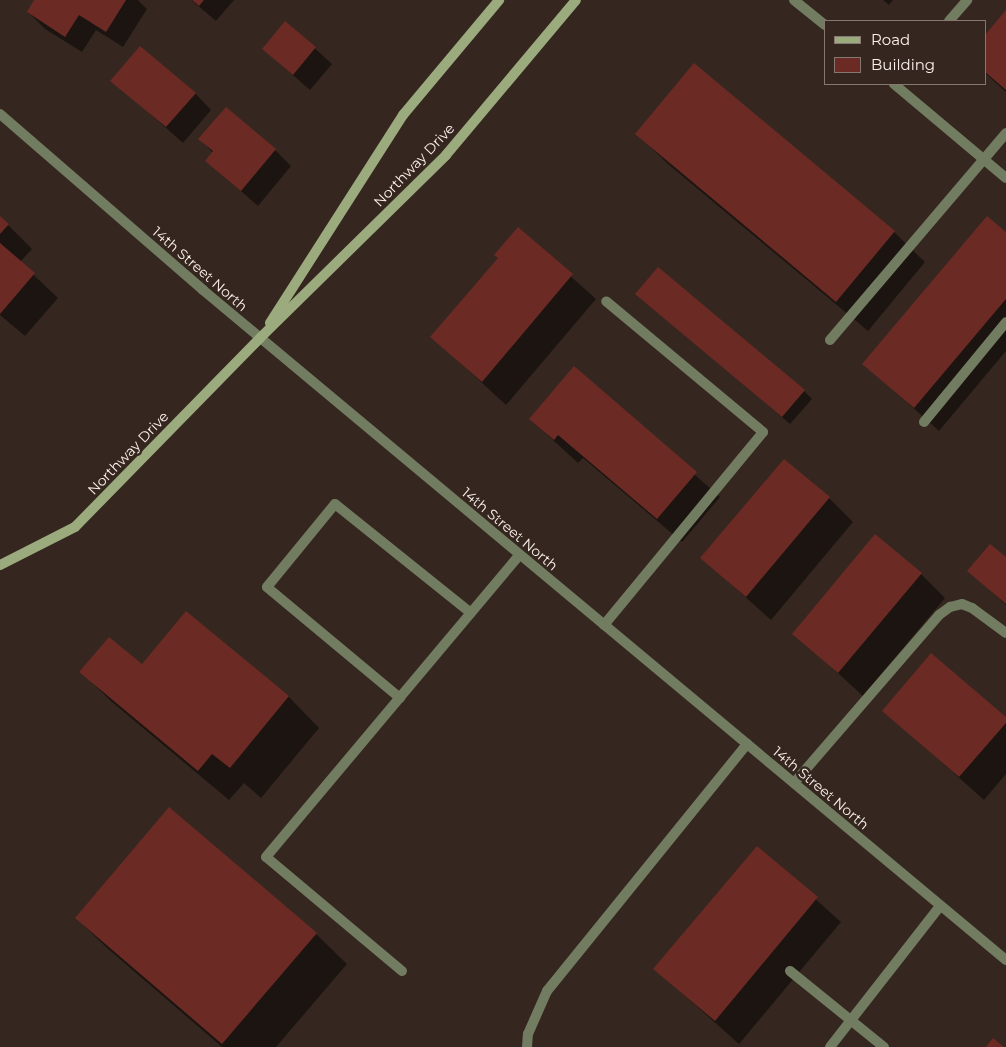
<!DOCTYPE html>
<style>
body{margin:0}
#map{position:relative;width:1006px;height:1047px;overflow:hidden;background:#35271f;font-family:Montserrat,sans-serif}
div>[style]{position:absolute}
.shadow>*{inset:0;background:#0007}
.building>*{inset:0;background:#6c2a24}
.lane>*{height:10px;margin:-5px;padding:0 5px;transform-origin:5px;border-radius:5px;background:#727c60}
.street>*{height:10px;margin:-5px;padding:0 5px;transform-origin:5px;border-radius:5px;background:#727c60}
.secondary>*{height:10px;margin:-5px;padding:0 5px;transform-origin:5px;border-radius:5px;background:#9bab7e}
span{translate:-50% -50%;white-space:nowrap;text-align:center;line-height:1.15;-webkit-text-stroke:5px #35271f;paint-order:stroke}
.street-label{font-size:14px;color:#fbf1ec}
.legend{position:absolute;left:824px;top:20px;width:162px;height:65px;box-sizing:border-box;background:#35271f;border:1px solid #847871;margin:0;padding:6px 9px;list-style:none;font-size:15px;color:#fbf1ec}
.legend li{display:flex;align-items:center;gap:10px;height:25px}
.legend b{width:25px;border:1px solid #847871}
</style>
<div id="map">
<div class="shadow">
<div style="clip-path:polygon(36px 0,138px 0,147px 9px,123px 47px,96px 30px,82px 52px,45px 29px,28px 12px)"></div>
<div style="clip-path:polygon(191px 0,234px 0,216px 21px)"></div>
<div style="clip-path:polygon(883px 0,893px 0,889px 5px)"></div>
<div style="clip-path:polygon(1006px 12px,1006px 92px,985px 73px,985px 37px)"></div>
<div style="clip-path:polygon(286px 22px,332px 64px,310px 90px,263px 49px)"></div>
<div style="clip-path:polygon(694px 65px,894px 232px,925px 262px,868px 331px,668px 164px,637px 134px)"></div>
<div style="clip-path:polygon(112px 80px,195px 93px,211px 110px,183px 143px)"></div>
<div style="clip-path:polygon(200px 139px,275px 150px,291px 166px,258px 206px,207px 161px,213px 153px)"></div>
<div style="clip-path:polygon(0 217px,32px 249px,20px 262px,58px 298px,25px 336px,0 315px)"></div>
<div style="clip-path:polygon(518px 229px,596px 299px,506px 405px,432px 337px,500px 258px)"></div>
<div style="clip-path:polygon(1006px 233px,1006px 351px,939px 431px,864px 364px)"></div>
<div style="clip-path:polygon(637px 294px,804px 391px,812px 399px,790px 424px)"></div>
<div style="clip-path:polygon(574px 368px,720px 497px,682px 542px,583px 458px,578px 463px,530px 419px)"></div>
<div style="clip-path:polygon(829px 498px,853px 522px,771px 620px,702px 558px)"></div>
<div style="clip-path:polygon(1006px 559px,1006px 605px,969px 571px)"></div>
<div style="clip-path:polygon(921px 574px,945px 598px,863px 696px,794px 633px)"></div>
<div style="clip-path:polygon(186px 612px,289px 697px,319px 728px,261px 798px,244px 783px,229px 800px,112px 702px,81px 672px,142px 665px)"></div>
<div style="clip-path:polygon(884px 711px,1006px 719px,1006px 774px,984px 800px)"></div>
<div style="clip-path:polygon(169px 808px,316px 934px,347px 964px,276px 1047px,222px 1047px,107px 948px,76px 918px)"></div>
<div style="clip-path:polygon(757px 847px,841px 922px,739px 1044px,655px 969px)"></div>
</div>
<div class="building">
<div style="clip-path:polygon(34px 0,126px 0,106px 32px,79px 15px,65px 37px,27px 12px)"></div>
<div style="clip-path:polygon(192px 0,204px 0,199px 6px)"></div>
<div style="clip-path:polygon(1006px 10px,1006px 90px,985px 72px,985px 35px)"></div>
<div style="clip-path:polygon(285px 21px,316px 47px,293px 75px,262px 49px)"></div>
<div style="clip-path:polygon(140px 46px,196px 93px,166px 127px,110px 81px)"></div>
<div style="clip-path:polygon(694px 63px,895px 231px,836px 302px,635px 134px)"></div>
<div style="clip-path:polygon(226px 107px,276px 149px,241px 191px,205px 161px,213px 151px,198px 139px)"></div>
<div style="clip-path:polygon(0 216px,9px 224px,0 234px)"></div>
<div style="clip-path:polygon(987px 216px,1006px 232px,1006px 299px,914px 408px,862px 364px)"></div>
<div style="clip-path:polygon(518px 227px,573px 274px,482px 382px,430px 337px,498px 258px,494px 255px)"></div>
<div style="clip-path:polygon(0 243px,35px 273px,0 314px)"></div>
<div style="clip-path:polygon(658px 267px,805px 390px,782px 417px,635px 294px)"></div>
<div style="clip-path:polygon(574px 366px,697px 472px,657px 519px,558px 435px,554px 440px,529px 419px)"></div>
<div style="clip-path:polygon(784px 459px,830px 497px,746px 597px,700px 558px)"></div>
<div style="clip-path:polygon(875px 534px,922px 573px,838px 673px,792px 634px)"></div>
<div style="clip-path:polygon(990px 544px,1006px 557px,1006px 604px,967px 571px)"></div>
<div style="clip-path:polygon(186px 611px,289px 696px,230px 768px,212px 754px,198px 771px,79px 672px,109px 637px,142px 664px)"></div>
<div style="clip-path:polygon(931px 653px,1006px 717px,1006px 723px,959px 777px,882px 711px)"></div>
<div style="clip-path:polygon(169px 807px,317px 933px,222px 1044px,75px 918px)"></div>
<div style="clip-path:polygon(757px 846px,818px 897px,715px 1021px,653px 969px)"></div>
<div style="clip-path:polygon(993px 1038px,1004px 1047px,986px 1047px)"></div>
</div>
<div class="lane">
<div style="left:794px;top:0;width:40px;rotate:39deg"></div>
<div style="left:949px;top:21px;width:28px;rotate:-49deg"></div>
<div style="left:894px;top:84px;width:146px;rotate:40deg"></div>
<div style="left:830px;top:340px;width:272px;rotate:-49.6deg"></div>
<div style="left:924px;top:422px;width:129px;rotate:-50.6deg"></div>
<div style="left:604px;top:625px;width:250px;rotate:-50.5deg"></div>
<div style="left:763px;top:432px;width:204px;rotate:-140.2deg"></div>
<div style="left:400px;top:698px;width:173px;rotate:-140.2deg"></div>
<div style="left:267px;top:587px;width:107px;rotate:-50.7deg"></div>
<div style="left:335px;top:504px;width:174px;rotate:38.7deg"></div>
<div style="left:794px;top:783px;width:222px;rotate:-49.2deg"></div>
<div style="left:939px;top:615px;width:14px;rotate:-36deg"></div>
<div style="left:950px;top:607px;width:12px;rotate:-14deg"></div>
<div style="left:962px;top:604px;width:11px;rotate:22deg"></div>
<div style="left:972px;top:608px;width:42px;rotate:36.3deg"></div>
<div style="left:402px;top:971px;width:177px;rotate:-140deg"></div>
<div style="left:266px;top:857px;width:394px;rotate:-50deg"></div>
<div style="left:790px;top:971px;width:121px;rotate:39deg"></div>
<div style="left:527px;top:1047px;width:13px;rotate:-86deg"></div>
<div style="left:528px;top:1034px;width:47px;rotate:-66.2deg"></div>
<div style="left:547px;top:991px;width:318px;rotate:-51deg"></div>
<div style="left:830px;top:1047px;width:179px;rotate:-52deg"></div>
</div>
<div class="street">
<div style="left:0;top:114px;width:269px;rotate:40.9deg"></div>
<div style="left:203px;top:290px;width:1046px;rotate:39.84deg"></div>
</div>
<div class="secondary">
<div style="left:270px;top:323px;width:247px;rotate:-57.4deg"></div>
<div style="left:403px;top:115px;width:150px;rotate:-50.1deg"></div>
<div style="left:0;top:565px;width:84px;rotate:-26.9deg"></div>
<div style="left:75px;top:527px;width:264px;rotate:-45.6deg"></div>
<div style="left:260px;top:338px;width:261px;rotate:-44.5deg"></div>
<div style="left:446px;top:155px;width:202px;rotate:-50deg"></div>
</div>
<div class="street-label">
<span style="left:414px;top:165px;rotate:-46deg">Northway Drive</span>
<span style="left:200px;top:269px;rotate:41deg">14th Street North</span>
<span style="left:128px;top:453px;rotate:-46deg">Northway Drive</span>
<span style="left:510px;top:529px;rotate:40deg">14th Street North</span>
<span style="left:821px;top:788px;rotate:40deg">14th Street North</span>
</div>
<ul class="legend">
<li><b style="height:6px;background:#9bab7e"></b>Road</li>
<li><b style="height:14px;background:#6c2a24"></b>Building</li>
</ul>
</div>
